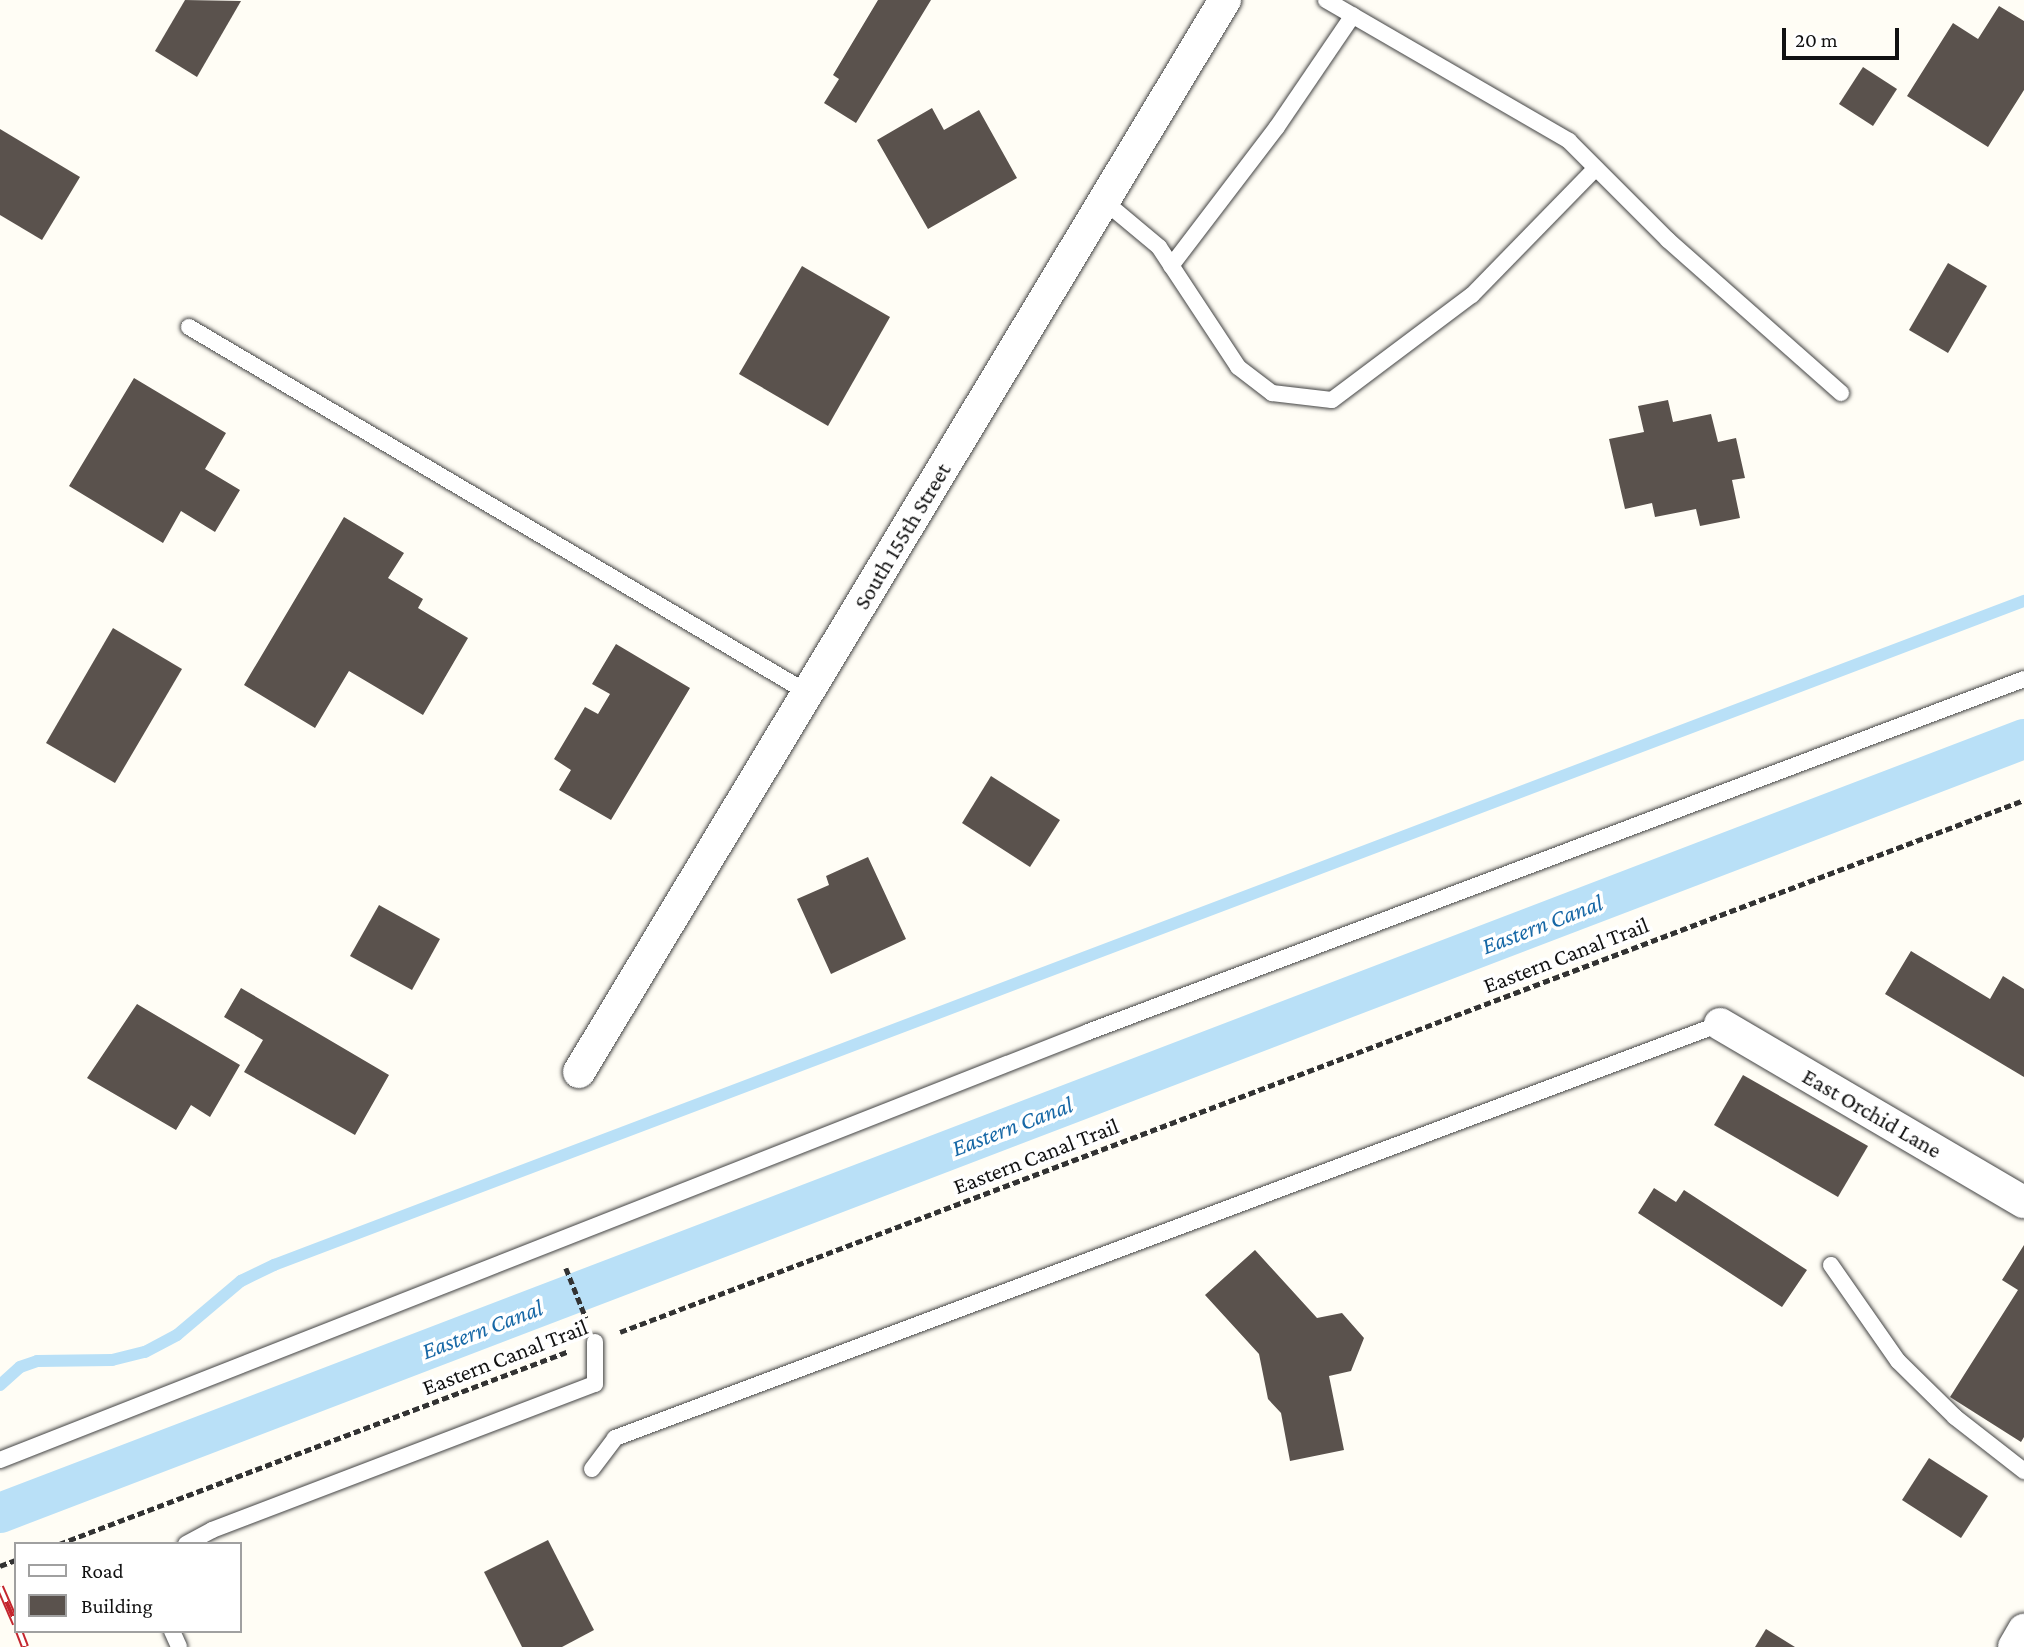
<!DOCTYPE html>
<style>
body{margin:0}
#map{position:relative;width:2024px;height:1647px;overflow:hidden;background:#fffdf5;font-family:"Crimson Pro",serif}
div>[style]{position:absolute}
.stream>*{height:12px;margin:-6px;padding:0 6px;transform-origin:6px;border-radius:6px;background:#b9e0f7}
.canal>*{height:40px;margin:-20px;padding:0 20px;transform-origin:20px;border-radius:20px;background:#b9e0f7}
.building>*{inset:0;background:#5a524d}
.path>*{height:4.5px;margin-top:-2.25px;transform-origin:0;background:repeating-linear-gradient(90deg,#333 0 7px,transparent 0 10.5px)}
.roads{filter:drop-shadow(0 0 2px #444) drop-shadow(0 0 2px #444)}
.lane>*{height:16px;margin:-8px;padding:0 8px;transform-origin:8px;border-radius:8px;background:#fff}
.street>*{height:32px;margin:-16px;padding:0 16px;transform-origin:16px;border-radius:16px;background:#fff}
.rail>*{height:8px;margin-top:-4px;transform-origin:0;background:repeating-linear-gradient(90deg,#fff 0 16px,#c4262e 0 32px);box-sizing:border-box;border-block:2px solid #c4262e}
span{translate:-50% -50%;white-space:nowrap;text-align:center;line-height:1.15;-webkit-text-stroke:7px #fff;paint-order:stroke}
.street-label{font-size:23px;color:#111}
.water-label{font-size:24px;color:#1768a6;font-style:italic}
.legend{position:absolute;left:14px;top:1542px;width:228px;height:91px;box-sizing:border-box;background:#fff;border:2px solid #a0a0a0;margin:0;padding:9px 12px;list-style:none;font-size:21px;color:#111}
.legend li{display:flex;align-items:center;gap:14px;height:35px}
.legend b{width:35px;border:2px solid #a0a0a0}
.scale{position:absolute;left:1782px;top:28px;width:117px;height:32px;box-sizing:border-box;border:4px solid #111;border-top:0;padding-left:9px;font-size:21px;line-height:24px;white-space:nowrap;color:#111;-webkit-text-stroke:5px #fff;paint-order:stroke}
</style>
<div id="map">
<div class="stream">
<div style="left:0;top:1385px;width:27px;rotate:-42deg"></div>
<div style="left:20px;top:1367px;width:18px;rotate:-19deg"></div>
<div style="left:37px;top:1361px;width:75px;rotate:-0.8deg"></div>
<div style="left:112px;top:1360px;width:34px;rotate:-14deg"></div>
<div style="left:145px;top:1352px;width:36px;rotate:-28deg"></div>
<div style="left:177px;top:1335px;width:84px;rotate:-40.2deg"></div>
<div style="left:241px;top:1281px;width:37px;rotate:-26deg"></div>
<div style="left:274px;top:1265px;width:1872px;rotate:-20.78deg"></div>
</div>
<div class="canal">
<div style="left:0;top:1513px;width:2167px;rotate:-20.93deg"></div>
</div>
<div class="building">
<div style="clip-path:polygon(185px 0,241px 1px,197px 77px,155px 51px)"></div>
<div style="clip-path:polygon(878px 0,931px 0,856px 123px,824px 103px,839px 79px,833px 75px)"></div>
<div style="clip-path:polygon(1999px 6px,2024px 21px,2024px 90px,1988px 147px,1907px 96px,1953px 23px,1978px 39px)"></div>
<div style="clip-path:polygon(1863px 67px,1897px 89px,1873px 126px,1839px 104px)"></div>
<div style="clip-path:polygon(932px 108px,944px 130px,979px 110px,1017px 178px,928px 229px,877px 140px)"></div>
<div style="clip-path:polygon(0 129px,80px 177px,42px 240px,0 215px)"></div>
<div style="clip-path:polygon(1948px 263px,1987px 286px,1948px 353px,1909px 330px)"></div>
<div style="clip-path:polygon(802px 266px,890px 317px,828px 426px,739px 374px)"></div>
<div style="clip-path:polygon(134px 378px,226px 433px,205px 469px,240px 490px,215px 532px,181px 511px,163px 543px,69px 486px)"></div>
<div style="clip-path:polygon(1668px 400px,1673px 422px,1711px 414px,1718px 442px,1736px 438px,1745px 478px,1732px 480px,1740px 518px,1700px 526px,1696px 509px,1655px 517px,1652px 503px,1625px 509px,1609px 439px,1644px 432px,1638px 406px)"></div>
<div style="clip-path:polygon(344px 517px,404px 553px,388px 578px,423px 599px,418px 608px,468px 638px,423px 715px,349px 671px,315px 728px,244px 685px)"></div>
<div style="clip-path:polygon(113px 628px,182px 669px,115px 783px,46px 743px)"></div>
<div style="clip-path:polygon(616px 644px,690px 688px,611px 820px,559px 790px,571px 770px,554px 759px,585px 707px,598px 714px,610px 694px,592px 684px)"></div>
<div style="clip-path:polygon(991px 776px,1060px 820px,1030px 867px,962px 823px)"></div>
<div style="clip-path:polygon(868px 857px,906px 939px,831px 974px,797px 899px,829px 885px,826px 876px)"></div>
<div style="clip-path:polygon(379px 905px,440px 939px,412px 990px,350px 956px)"></div>
<div style="clip-path:polygon(1911px 951px,1990px 999px,2003px 976px,2024px 989px,2024px 1077px,1885px 994px)"></div>
<div style="clip-path:polygon(241px 988px,389px 1075px,355px 1135px,244px 1072px,263px 1040px,224px 1017px)"></div>
<div style="clip-path:polygon(137px 1004px,240px 1065px,210px 1117px,191px 1105px,176px 1130px,87px 1078px)"></div>
<div style="clip-path:polygon(1743px 1075px,1868px 1146px,1838px 1197px,1714px 1125px)"></div>
<div style="clip-path:polygon(1654px 1188px,1676px 1202px,1684px 1190px,1807px 1270px,1782px 1307px,1638px 1213px)"></div>
<div style="clip-path:polygon(2024px 1245px,2024px 1437px,2021px 1442px,1950px 1397px,2018px 1290px,2002px 1280px)"></div>
<div style="clip-path:polygon(1255px 1250px,1317px 1318px,1342px 1313px,1364px 1338px,1351px 1371px,1329px 1376px,1344px 1450px,1290px 1461px,1281px 1413px,1268px 1399px,1259px 1354px,1205px 1295px)"></div>
<div style="clip-path:polygon(1929px 1458px,1988px 1496px,1961px 1538px,1902px 1500px)"></div>
<div style="clip-path:polygon(548px 1540px,594px 1630px,562px 1647px,522px 1647px,484px 1572px)"></div>
<div style="clip-path:polygon(1766px 1629px,1795px 1647px,1755px 1647px)"></div>
</div>
<div class="path">
<div style="left:566px;top:1268px;width:54px;rotate:68.2deg"></div>
<div style="left:620px;top:1332px;width:1501px;rotate:-20.75deg"></div>
<div style="left:59px;top:1544px;width:545px;rotate:-20.73deg"></div>
<div style="left:0;top:1566px;width:17px;rotate:-21deg"></div>
</div>
<div class="roads">
<div class="lane">
<div style="left:1326px;top:0;width:281px;rotate:30.1deg"></div>
<div style="left:1569px;top:141px;width:140px;rotate:45deg"></div>
<div style="left:1668px;top:240px;width:231px;rotate:41.5deg"></div>
<div style="left:1104px;top:201px;width:72px;rotate:39.9deg"></div>
<div style="left:1159px;top:247px;width:144px;rotate:56.6deg"></div>
<div style="left:1238px;top:367px;width:43px;rotate:37.4deg"></div>
<div style="left:1272px;top:393px;width:60px;rotate:6.7deg"></div>
<div style="left:1332px;top:400px;width:175px;rotate:-36.9deg"></div>
<div style="left:1472px;top:295px;width:177px;rotate:-45.7deg"></div>
<div style="left:1171px;top:266px;width:175px;rotate:-52.7deg"></div>
<div style="left:1277px;top:127px;width:135px;rotate:-55.8deg"></div>
<div style="left:189px;top:327px;width:719px;rotate:30.59deg"></div>
<div style="left:1831px;top:1265px;width:117px;rotate:55.1deg"></div>
<div style="left:1898px;top:1361px;width:80px;rotate:44.5deg"></div>
<div style="left:1955px;top:1417px;width:88px;rotate:38deg"></div>
<div style="left:0;top:1460px;width:1169px;rotate:-21.47deg"></div>
<div style="left:1088px;top:1032px;width:1000px;rotate:-20.66deg"></div>
<div style="left:592px;top:1469px;width:39px;rotate:-53deg"></div>
<div style="left:615px;top:1438px;width:1180px;rotate:-20.54deg"></div>
<div style="left:186px;top:1544px;width:30px;rotate:-28deg"></div>
<div style="left:212px;top:1530px;width:410px;rotate:-20.9deg"></div>
<div style="left:595px;top:1384px;width:42px;rotate:-90deg"></div>
<div style="left:172px;top:1631px;width:17px;rotate:66deg"></div>
</div>
<div class="street">
<div style="left:1720px;top:1024px;width:352px;rotate:30.4deg"></div>
<div style="left:579px;top:1072px;width:1252px;rotate:-58.93deg"></div>
<div style="left:2014px;top:1647px;width:20px;rotate:-60deg"></div>
</div>
</div>
<div class="rail">
<div style="left:0;top:1587px;width:40px;rotate:66.6deg"></div>
<div style="left:19px;top:1631px;width:17px;rotate:69deg"></div>
</div>
<div class="street-label">
<span style="left:902px;top:536px;rotate:-59deg">South 155th Street</span>
<span style="left:1566px;top:955px;rotate:-21deg">Eastern Canal Trail</span>
<span style="left:1872px;top:1113px;rotate:30deg">East Orchid Lane</span>
<span style="left:1036px;top:1156px;rotate:-21deg">Eastern Canal Trail</span>
<span style="left:505px;top:1357px;rotate:-21deg">Eastern Canal Trail</span>
</div>
<div class="water-label">
<span style="left:1542px;top:924px;rotate:-21deg">Eastern Canal</span>
<span style="left:1012px;top:1126px;rotate:-21deg">Eastern Canal</span>
<span style="left:482px;top:1329px;rotate:-21deg">Eastern Canal</span>
</div>
<ul class="legend">
<li><b style="height:9px;background:#fff"></b>Road</li>
<li><b style="height:19px;background:#5a524d"></b>Building</li>
</ul>
<div class="scale">20 m</div>
</div>
